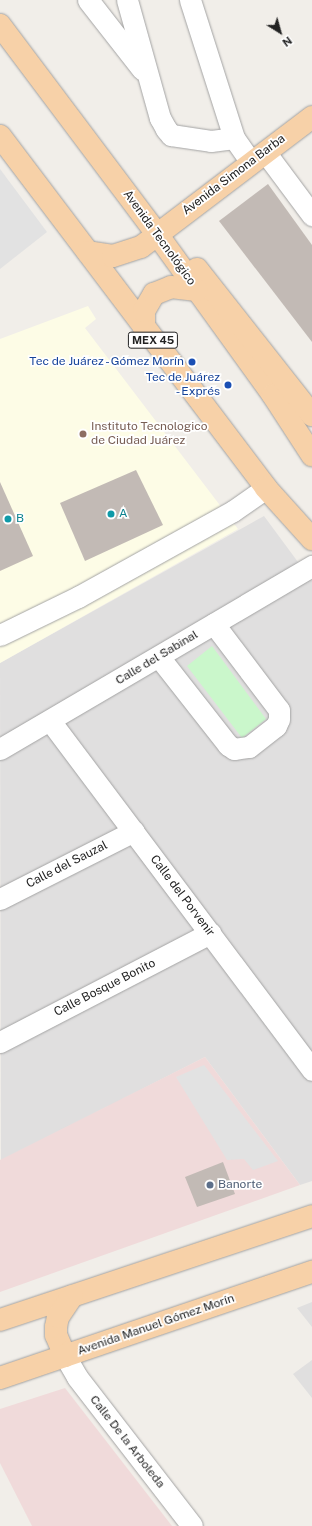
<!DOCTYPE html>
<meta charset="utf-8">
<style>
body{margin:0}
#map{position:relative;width:312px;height:1526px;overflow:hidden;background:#f1eee9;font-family:"Public Sans",sans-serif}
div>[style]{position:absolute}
.residential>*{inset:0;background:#e0dfdf}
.commercial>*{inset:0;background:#f0dada}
.education>*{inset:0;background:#fdfce6}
.park>*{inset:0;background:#caf7cb}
.parking>*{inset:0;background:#e2e2e2}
.building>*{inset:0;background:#c2bab5}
.roads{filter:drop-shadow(0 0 1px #a3a3a3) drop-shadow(0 0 1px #a3a3a3)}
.minor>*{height:21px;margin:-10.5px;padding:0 10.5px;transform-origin:10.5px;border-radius:10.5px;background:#fff}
.major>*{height:22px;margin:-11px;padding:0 11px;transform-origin:11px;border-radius:11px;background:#f7d1a8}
.dots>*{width:11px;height:11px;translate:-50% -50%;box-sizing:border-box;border:2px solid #fff;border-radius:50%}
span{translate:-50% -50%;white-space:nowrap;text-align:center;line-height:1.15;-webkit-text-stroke:3.5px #fff;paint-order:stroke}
.shield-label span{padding:1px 3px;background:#fff;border:1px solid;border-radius:3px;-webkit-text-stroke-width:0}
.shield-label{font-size:11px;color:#222;font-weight:700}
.street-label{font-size:12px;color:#222}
.transit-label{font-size:12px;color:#164399}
.right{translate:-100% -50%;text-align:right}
.education-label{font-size:12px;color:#785e54}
.left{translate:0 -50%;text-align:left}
.culture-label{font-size:12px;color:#0d838f}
.service-label{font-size:12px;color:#4e5e75}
.north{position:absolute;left:260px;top:12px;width:40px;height:40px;-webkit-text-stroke:3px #fff;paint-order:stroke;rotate:143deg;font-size:11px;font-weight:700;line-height:16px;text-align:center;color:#222}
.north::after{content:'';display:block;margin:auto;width:14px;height:18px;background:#222;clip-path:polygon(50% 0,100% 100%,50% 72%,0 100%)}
</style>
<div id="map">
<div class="residential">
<div style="clip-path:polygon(264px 516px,312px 581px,312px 1181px,300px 1185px,205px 1057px,1px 1161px,0 663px)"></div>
<div style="clip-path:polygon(312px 1302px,312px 1327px,297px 1308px)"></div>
<div style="clip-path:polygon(312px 1360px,312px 1398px,293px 1374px)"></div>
</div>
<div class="commercial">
<div style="clip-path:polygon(205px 1057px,300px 1185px,0 1292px,0 1160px)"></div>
<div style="clip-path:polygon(65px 1388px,172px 1526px,32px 1526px,0 1463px,0 1409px)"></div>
</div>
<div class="education">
<div style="clip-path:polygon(88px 306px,96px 319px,85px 328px,238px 529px,0 663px,0 339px)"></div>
</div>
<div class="park">
<div style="clip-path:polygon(212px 646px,266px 719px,242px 738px,187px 666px)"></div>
</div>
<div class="parking">
<div style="clip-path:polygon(0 169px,47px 232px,0 269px)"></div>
<div style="clip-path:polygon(204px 1065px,278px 1161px,253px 1170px,244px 1159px,227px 1160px,176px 1077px)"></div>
</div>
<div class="building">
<div style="clip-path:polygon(268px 184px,312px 245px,312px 342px,219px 221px)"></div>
<div style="clip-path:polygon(136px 470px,163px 525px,85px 561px,60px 503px)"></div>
<div style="clip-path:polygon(0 482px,33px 556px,0 571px)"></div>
<div style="clip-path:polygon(223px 1162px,235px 1194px,197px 1207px,185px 1177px)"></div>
</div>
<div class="roads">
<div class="minor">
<div style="left:88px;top:0;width:88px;rotate:52deg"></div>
<div style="left:127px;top:0;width:123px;rotate:74.4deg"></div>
<div style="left:160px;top:118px;width:13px;rotate:61deg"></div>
<div style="left:166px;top:129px;width:8px;rotate:50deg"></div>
<div style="left:171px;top:135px;width:40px;rotate:8.5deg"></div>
<div style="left:211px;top:141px;width:23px;rotate:-7deg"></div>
<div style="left:190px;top:0;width:145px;rotate:72.3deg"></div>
<div style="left:234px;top:138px;width:29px;rotate:55deg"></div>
<div style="left:265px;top:152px;width:79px;rotate:53.3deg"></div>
<div style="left:0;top:635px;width:87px;rotate:-26deg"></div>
<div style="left:78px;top:597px;width:177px;rotate:-29deg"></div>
<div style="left:233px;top:511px;width:40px;rotate:-34.9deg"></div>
<div style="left:159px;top:657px;width:112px;rotate:51.9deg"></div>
<div style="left:228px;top:745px;width:7px;rotate:34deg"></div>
<div style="left:234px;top:749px;width:15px;rotate:-8deg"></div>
<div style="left:249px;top:747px;width:34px;rotate:-38deg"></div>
<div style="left:276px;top:726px;width:8px;rotate:-67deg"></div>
<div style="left:279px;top:719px;width:9px;rotate:-90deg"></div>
<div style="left:279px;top:710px;width:108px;rotate:-127.1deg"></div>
<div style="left:51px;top:722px;width:435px;rotate:53.1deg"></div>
<div style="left:0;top:749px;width:362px;rotate:-30.4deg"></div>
<div style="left:0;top:899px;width:150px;rotate:-26.9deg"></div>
<div style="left:0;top:1042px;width:237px;rotate:-27.4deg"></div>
<div style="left:65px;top:1356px;width:24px;rotate:60deg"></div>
<div style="left:77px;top:1377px;width:188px;rotate:52.3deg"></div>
</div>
<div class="major">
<div style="left:0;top:25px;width:261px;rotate:53.1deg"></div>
<div style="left:157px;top:234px;width:198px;rotate:54.2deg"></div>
<div style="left:273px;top:395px;width:72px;rotate:57deg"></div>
<div style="left:0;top:136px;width:441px;rotate:52.9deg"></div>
<div style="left:266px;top:488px;width:69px;rotate:48deg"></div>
<div style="left:88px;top:252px;width:25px;rotate:9deg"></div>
<div style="left:113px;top:256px;width:29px;rotate:-18deg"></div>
<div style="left:141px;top:247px;width:215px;rotate:-37.2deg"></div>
<div style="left:197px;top:269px;width:186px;rotate:51.8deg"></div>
<div style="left:144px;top:328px;width:17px;rotate:-90deg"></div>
<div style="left:144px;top:311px;width:20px;rotate:-60deg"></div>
<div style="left:154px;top:294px;width:18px;rotate:-22deg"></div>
<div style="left:171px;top:287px;width:26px;rotate:7deg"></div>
<div style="left:0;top:1320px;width:329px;rotate:-18.4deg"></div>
<div style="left:65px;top:1356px;width:23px;rotate:-113deg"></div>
<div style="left:56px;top:1335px;width:8px;rotate:-90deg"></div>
<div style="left:56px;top:1327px;width:10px;rotate:-79deg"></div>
<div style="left:58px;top:1317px;width:25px;rotate:-56deg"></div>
<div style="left:0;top:1378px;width:330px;rotate:-18.8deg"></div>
</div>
</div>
<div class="dots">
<div style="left:192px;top:362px;background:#1a4fb4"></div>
<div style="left:228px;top:385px;background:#1a4fb4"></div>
<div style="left:83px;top:434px;background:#8d6e63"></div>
<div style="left:111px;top:514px;background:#0f9aa8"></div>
<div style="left:8px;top:519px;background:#0f9aa8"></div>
<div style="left:210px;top:1185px;background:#5c6f8a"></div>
</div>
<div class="shield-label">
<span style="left:153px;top:340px">MEX 45</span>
</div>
<div class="street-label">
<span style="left:234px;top:175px;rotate:-37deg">Avenida Simona Barba</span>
<span style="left:159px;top:238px;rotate:54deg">Avenida Tecnológico</span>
<span style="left:157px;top:658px;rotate:-31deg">Calle del Sabinal</span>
<span style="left:67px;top:865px;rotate:-27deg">Calle del Sauzal</span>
<span style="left:182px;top:896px;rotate:53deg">Calle del Porvenir</span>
<span style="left:105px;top:988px;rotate:-27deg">Calle Bosque Bonito</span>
<span style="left:156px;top:1325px;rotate:-19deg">Avenida Manuel Gómez Morín</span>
<span style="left:127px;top:1442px;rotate:52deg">Calle De la Arboleda</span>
</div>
<div class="transit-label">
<span class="right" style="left:184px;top:362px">Tec de Juárez - Gómez Morín</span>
<span class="right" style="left:220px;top:385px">Tec de Juárez<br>- Exprés</span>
</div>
<div class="education-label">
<span class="left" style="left:91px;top:434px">Instituto Tecnologico<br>de Ciudad Juárez</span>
</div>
<div class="culture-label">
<span class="left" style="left:119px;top:514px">A</span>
<span class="left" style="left:16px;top:519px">B</span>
</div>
<div class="service-label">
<span class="left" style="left:218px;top:1185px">Banorte</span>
</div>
<div class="north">N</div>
</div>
